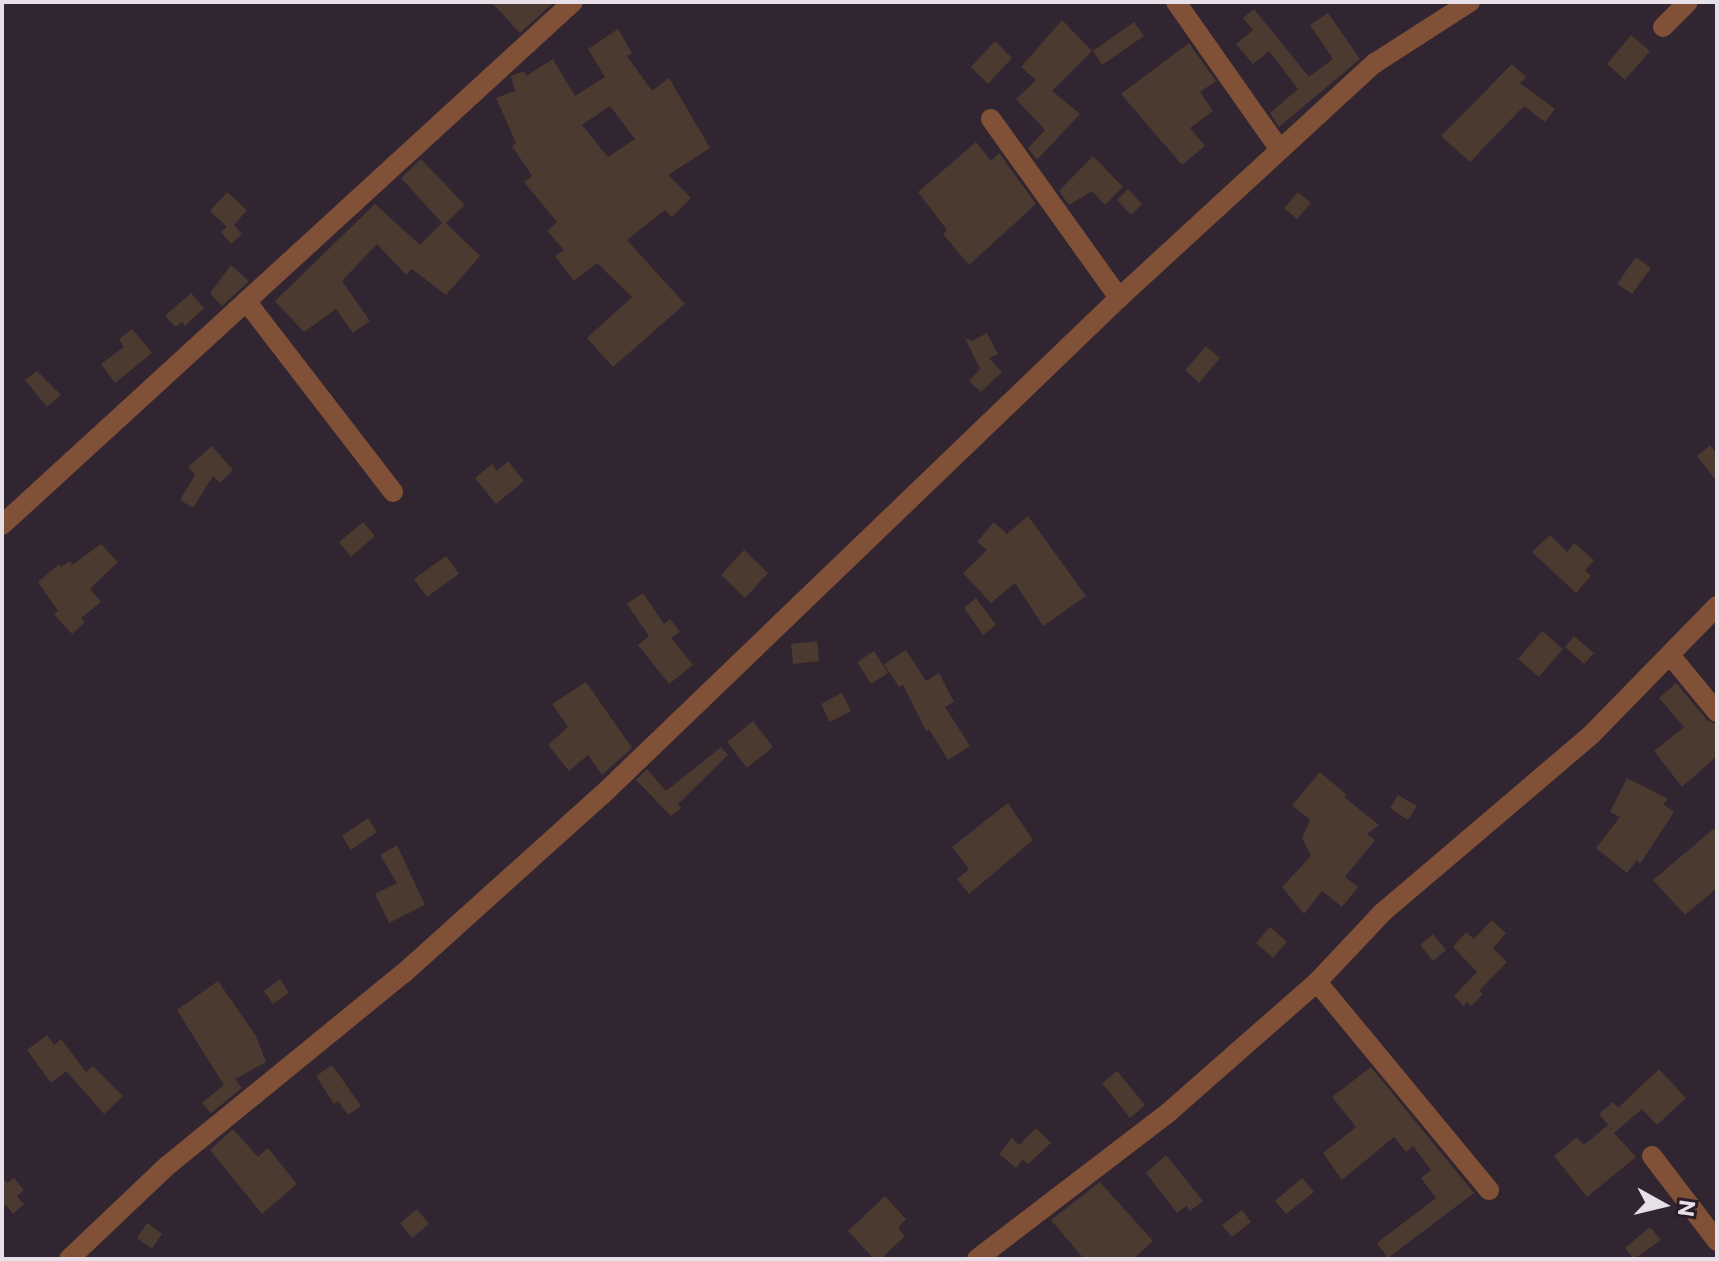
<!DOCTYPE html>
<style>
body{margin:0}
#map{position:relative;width:1719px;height:1261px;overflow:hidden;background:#312531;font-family:Commissioner,sans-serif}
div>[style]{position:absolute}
.building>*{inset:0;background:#4a3a30}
.minor>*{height:20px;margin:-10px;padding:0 10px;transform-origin:10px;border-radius:10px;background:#805037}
span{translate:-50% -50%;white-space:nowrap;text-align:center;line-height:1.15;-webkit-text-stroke:7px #271c27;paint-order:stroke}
.frame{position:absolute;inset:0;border:4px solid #e8e0e8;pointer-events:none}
.north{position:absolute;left:1623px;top:1165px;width:80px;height:80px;-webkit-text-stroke:6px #271c27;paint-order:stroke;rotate:98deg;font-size:22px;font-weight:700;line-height:32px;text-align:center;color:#e8e0e8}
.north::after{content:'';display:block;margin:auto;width:28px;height:36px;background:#e8e0e8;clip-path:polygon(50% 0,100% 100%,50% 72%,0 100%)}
</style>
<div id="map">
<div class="building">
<div style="clip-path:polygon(491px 2px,554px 2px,520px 33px)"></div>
<div style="clip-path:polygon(1254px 9px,1309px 77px,1333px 59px,1310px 25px,1328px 13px,1360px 59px,1279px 127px,1270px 113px,1298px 89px,1269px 51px,1253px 64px,1236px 44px,1253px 30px,1243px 18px)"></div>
<div style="clip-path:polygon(1062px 20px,1092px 51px,1052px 91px,1080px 114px,1037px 160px,1028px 148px,1045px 130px,1016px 99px,1036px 80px,1021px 67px)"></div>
<div style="clip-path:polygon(1134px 22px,1144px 36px,1102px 65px,1093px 51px)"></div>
<div style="clip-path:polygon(evenodd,618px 29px,632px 53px,627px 56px,652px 91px,669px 78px,710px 148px,668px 175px,691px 198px,672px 217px,665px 210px,627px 240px,685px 304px,613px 367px,587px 338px,632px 297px,597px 263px,574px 281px,555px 256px,564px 250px,547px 231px,557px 222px,524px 182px,532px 176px,512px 146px,516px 143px,496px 98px,515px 91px,511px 76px,524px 71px,526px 76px,553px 59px,575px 96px,605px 77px,588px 49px,618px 29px,610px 106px,635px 139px,608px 157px,582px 125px,610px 106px)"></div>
<div style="clip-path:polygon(1631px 35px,1650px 51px,1625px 80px,1607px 64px)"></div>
<div style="clip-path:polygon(995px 41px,1012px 58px,988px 84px,971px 67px)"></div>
<div style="clip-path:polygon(1189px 43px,1216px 81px,1200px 92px,1213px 111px,1190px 128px,1205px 146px,1182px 165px,1121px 94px)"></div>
<div style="clip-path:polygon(1512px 64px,1526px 77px,1520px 83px,1555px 109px,1545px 122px,1524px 106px,1470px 162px,1441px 136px)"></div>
<div style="clip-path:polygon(976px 142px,991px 161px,999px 153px,1036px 204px,969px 265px,943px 234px,947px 230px,918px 192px)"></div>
<div style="clip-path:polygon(1093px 156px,1123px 187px,1105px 205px,1092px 191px,1069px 205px,1059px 191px)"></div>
<div style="clip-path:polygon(421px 159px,465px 205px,446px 223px,480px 256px,446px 295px,412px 269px,406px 275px,377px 244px,342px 281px,370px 321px,353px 333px,336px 309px,304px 332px,275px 301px,375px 204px,420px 245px,442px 223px,401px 178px)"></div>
<div style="clip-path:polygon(1128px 189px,1142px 204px,1131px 215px,1117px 200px)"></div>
<div style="clip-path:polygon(227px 192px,247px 210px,234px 225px,242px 234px,231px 244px,221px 232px,227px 227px,210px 211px)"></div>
<div style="clip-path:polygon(1298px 192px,1311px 203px,1297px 219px,1284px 208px)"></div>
<div style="clip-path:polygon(1636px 257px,1651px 268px,1632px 294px,1617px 284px)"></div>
<div style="clip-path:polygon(231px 265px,249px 281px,222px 306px,210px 293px)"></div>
<div style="clip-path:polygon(191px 293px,204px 308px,185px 326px,182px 322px,175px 327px,165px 316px)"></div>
<div style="clip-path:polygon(132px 329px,152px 353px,115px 383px,101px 364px,124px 347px,119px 339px)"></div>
<div style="clip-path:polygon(987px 333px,998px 354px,989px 358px,1002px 372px,981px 392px,969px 381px,980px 369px,965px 338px,972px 341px)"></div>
<div style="clip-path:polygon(1206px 346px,1220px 358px,1199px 383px,1185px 370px)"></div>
<div style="clip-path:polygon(37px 371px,61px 395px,47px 407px,25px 380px)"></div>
<div style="clip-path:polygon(1710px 445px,1717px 454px,1717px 482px,1697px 456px)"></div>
<div style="clip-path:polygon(212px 446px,233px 470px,220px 483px,213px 476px,193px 508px,180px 500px,195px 475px,188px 467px)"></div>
<div style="clip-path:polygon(508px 461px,524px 481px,496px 504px,475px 478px,492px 464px,497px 471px)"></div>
<div style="clip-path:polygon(1028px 516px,1086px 596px,1043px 626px,1015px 583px,991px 603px,963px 573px,987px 550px,977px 542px,994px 522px,1007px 534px)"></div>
<div style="clip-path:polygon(363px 522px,375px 536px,351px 557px,339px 542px)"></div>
<div style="clip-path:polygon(1550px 535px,1567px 552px,1574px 543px,1594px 560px,1585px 570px,1591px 576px,1576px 593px,1532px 552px)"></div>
<div style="clip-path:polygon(101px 544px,118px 562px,90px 589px,101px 602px,81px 618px,85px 622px,72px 634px,54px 614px,58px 611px,38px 582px,59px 564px,61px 567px,70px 561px,72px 565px)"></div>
<div style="clip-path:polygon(744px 550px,768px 573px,745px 598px,721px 575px)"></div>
<div style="clip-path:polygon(446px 556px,459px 574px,427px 597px,414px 579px)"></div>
<div style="clip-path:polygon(643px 593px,664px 624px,670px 619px,680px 632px,671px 638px,693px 665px,669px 684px,638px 645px,649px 636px,627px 604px)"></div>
<div style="clip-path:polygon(976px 598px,996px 625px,983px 635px,964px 608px)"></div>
<div style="clip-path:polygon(1542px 631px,1563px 649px,1539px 677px,1518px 659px)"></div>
<div style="clip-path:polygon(1574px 636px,1594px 653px,1584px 664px,1565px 647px)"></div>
<div style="clip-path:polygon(817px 641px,819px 661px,793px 664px,791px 644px)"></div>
<div style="clip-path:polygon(906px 650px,926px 681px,939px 673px,954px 702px,945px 707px,970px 746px,948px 760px,929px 729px,926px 731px,903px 685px,899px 687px,884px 664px)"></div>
<div style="clip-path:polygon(874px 651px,888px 673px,871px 684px,857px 662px)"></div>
<div style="clip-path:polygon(586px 682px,632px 748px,602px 775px,588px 755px,569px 771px,548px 745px,568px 727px,552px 704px)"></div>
<div style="clip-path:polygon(1676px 683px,1707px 720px,1717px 725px,1717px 756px,1682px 787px,1654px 751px,1684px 727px,1659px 698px)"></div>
<div style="clip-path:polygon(842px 693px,851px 711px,830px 722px,821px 704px)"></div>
<div style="clip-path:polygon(753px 721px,773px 747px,747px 768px,727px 742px)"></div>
<div style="clip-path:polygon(721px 747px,728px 755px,678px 804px,681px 808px,671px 816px,636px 780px,647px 769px,666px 791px)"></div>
<div style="clip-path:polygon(1320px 772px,1347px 795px,1344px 797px,1379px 825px,1367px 834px,1375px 840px,1345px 877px,1358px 887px,1342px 907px,1322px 891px,1304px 914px,1282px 887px,1311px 856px,1302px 838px,1310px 820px,1292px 805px)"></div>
<div style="clip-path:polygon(1627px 778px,1668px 799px,1663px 804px,1674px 812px,1640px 864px,1637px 860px,1627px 873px,1596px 848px,1620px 817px,1610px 812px)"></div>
<div style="clip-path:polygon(1398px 795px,1417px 806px,1408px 820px,1390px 808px)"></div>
<div style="clip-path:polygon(1008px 803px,1033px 840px,969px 894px,957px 879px,969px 869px,952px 847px)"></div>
<div style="clip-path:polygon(368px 818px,377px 832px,351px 850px,342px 836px)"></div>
<div style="clip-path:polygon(1717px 826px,1717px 888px,1685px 915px,1653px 880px)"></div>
<div style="clip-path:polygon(397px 845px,425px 905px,389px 923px,375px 894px,397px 883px,380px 855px)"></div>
<div style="clip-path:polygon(1492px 920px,1506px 933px,1493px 948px,1507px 962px,1479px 991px,1483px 994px,1471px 1006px,1467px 1002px,1464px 1006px,1454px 996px,1477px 972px,1453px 947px,1466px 932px,1474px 939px)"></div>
<div style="clip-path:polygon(1270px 927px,1287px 942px,1273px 958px,1256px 943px)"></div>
<div style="clip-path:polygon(1433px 934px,1446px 950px,1433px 961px,1420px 945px)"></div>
<div style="clip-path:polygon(280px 979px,289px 993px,273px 1004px,264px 991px)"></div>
<div style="clip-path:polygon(218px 981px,256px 1036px,266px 1062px,235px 1079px,242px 1088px,211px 1113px,202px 1103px,224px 1085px,177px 1010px)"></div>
<div style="clip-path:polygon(47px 1035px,54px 1045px,61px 1039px,86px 1072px,93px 1066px,123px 1096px,104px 1114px,66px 1071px,51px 1083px,27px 1050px)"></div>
<div style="clip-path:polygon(332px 1065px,361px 1106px,348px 1115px,338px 1101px,334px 1104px,316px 1076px)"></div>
<div style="clip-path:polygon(1371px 1067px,1474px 1193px,1388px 1258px,1377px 1243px,1436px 1198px,1421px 1178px,1431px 1170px,1413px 1146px,1406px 1152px,1394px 1137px,1342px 1180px,1323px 1153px,1356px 1127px,1332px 1097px)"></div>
<div style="clip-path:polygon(1659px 1069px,1686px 1098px,1657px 1125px,1642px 1109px,1614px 1133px,1636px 1157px,1587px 1197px,1554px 1156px,1577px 1137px,1584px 1145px,1608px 1125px,1614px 1132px,1599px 1114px,1613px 1102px,1618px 1108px)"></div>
<div style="clip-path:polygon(1117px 1071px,1145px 1105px,1130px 1118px,1102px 1083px)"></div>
<div style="clip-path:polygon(1036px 1128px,1051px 1143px,1028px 1164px,1023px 1159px,1016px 1168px,999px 1154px,1012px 1138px,1019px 1145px)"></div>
<div style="clip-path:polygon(233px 1129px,258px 1157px,268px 1148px,297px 1184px,262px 1214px,210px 1150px)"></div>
<div style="clip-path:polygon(1166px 1155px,1203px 1201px,1190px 1211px,1187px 1206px,1177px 1213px,1146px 1173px)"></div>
<div style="clip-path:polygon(2px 1178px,7px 1183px,14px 1178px,24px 1190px,17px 1196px,24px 1204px,13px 1214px,6px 1205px,2px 1208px)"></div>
<div style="clip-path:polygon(1302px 1178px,1314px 1192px,1286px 1214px,1275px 1201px)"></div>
<div style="clip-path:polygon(1100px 1182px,1153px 1241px,1133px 1259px,1084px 1259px,1051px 1220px)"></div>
<div style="clip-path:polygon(885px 1196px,906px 1219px,898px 1228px,905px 1236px,881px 1259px,874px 1259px,848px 1231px)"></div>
<div style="clip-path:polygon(417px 1209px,429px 1224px,412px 1238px,400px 1223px)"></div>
<div style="clip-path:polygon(1242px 1210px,1251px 1222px,1232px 1237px,1222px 1225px)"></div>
<div style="clip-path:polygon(147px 1223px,162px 1234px,152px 1249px,137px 1238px)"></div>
<div style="clip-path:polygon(1650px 1227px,1661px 1240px,1634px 1259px,1625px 1248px)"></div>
</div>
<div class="minor">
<div style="left:1176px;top:2px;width:181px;rotate:54.9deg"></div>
<div style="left:1663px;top:27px;width:35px;rotate:-45deg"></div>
<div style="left:991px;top:119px;width:220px;rotate:54.4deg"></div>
<div style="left:246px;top:301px;width:241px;rotate:52.4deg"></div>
<div style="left:2px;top:525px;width:774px;rotate:-42.49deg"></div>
<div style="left:1670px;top:655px;width:74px;rotate:50.5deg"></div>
<div style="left:1317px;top:982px;width:270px;rotate:50.4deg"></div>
<div style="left:1652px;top:1156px;width:107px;rotate:52.6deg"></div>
<div style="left:69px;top:1259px;width:135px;rotate:-43.5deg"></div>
<div style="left:167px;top:1166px;width:306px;rotate:-39.2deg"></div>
<div style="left:404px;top:973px;width:266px;rotate:-42deg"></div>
<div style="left:602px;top:795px;width:717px;rotate:-43.87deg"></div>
<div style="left:1119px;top:298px;width:348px;rotate:-42.6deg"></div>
<div style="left:1375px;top:63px;width:113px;rotate:-32.7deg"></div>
<div style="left:977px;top:1259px;width:242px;rotate:-37.4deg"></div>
<div style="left:1169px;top:1112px;width:197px;rotate:-41.3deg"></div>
<div style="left:1317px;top:982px;width:96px;rotate:-46.7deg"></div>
<div style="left:1383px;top:912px;width:275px;rotate:-40.4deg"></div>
<div style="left:1592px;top:734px;width:179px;rotate:-45.7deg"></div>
</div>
<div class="frame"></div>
<div class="north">N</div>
</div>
